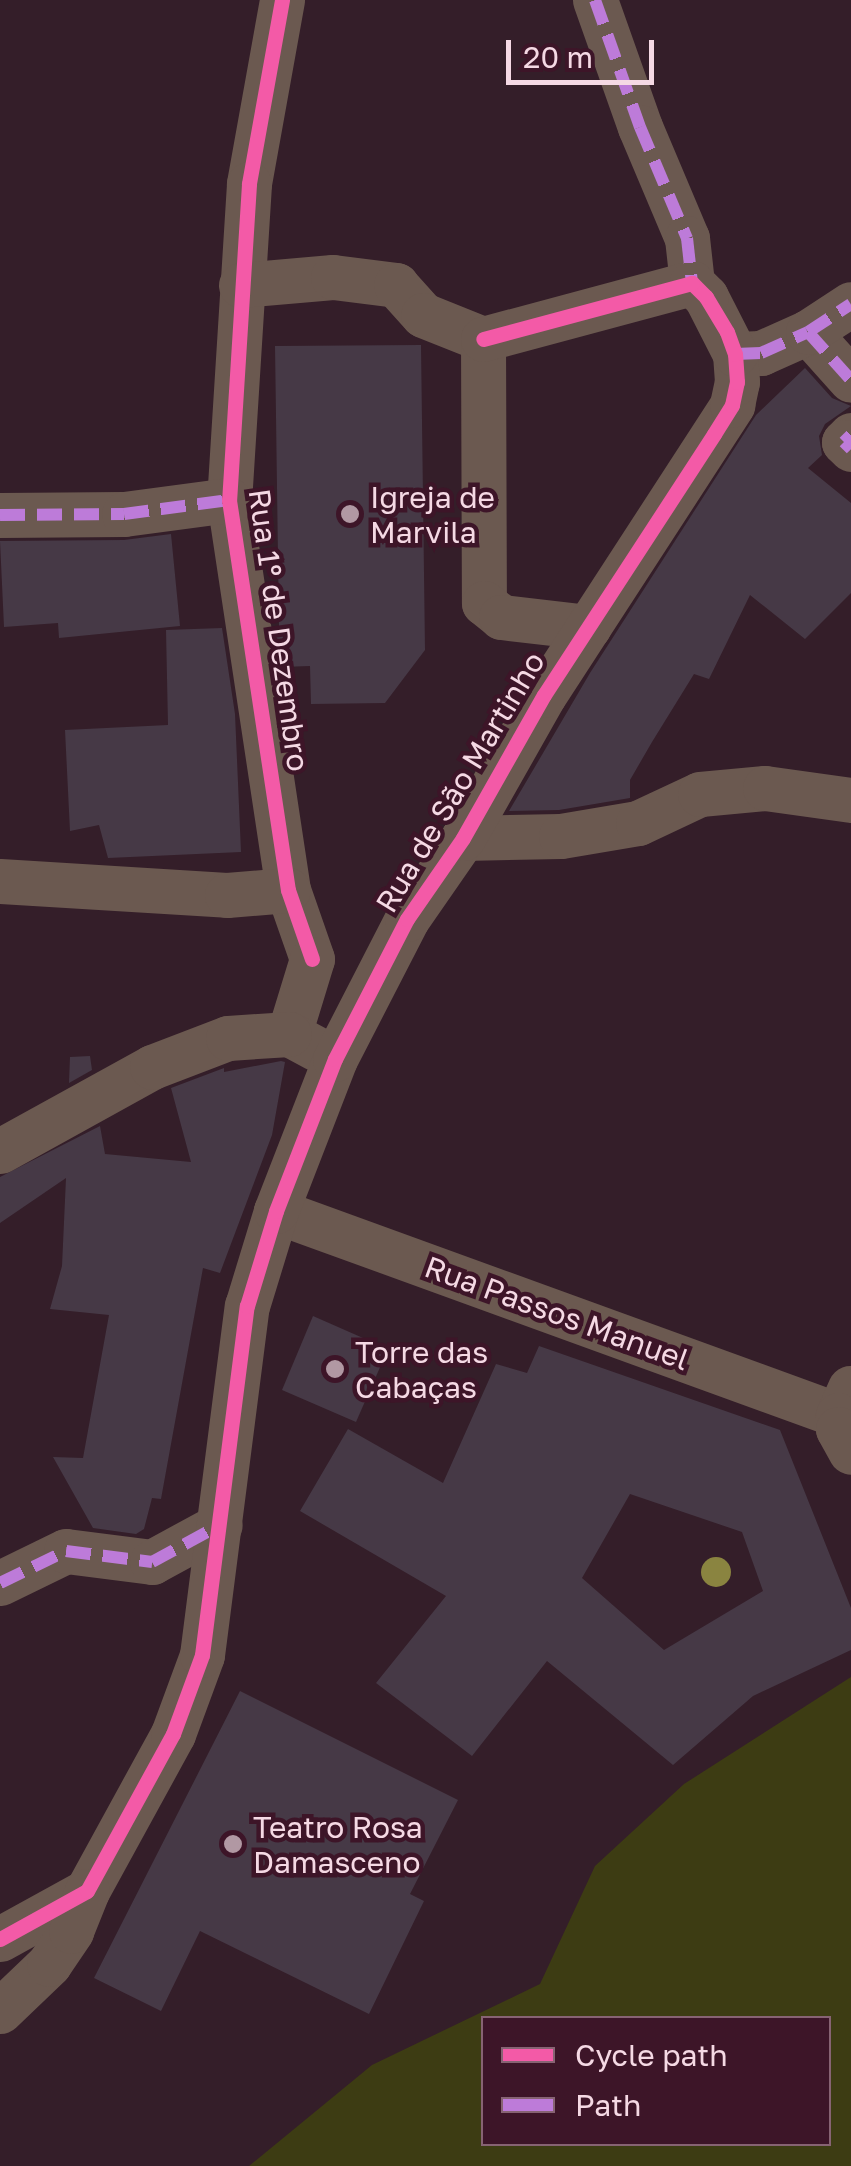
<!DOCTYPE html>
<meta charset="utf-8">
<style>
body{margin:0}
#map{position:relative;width:851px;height:2166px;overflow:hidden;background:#341e29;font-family:"Golos Text",sans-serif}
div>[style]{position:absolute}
.green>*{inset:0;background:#3d3c13}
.building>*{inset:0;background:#463946}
.street>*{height:45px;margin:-22.5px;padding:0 22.5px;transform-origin:22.5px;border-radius:22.5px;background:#6b5950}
.quiet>*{height:12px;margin-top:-6px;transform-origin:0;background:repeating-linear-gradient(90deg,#bd7bd9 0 25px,transparent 0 37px)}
.cycleway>*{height:15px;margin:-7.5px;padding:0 7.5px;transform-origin:7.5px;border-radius:7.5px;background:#f35aa7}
.trees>*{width:30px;height:30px;margin:-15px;border-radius:50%;background:#8a8440}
.dots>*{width:28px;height:28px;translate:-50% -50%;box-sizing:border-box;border:5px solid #3d1528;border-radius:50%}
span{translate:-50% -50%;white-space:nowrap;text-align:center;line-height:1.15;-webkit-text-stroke:9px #3d1528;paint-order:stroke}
.poi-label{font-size:30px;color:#f5d9e4}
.left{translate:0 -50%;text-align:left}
.street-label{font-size:30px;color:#f5d9e4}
.legend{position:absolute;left:481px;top:2016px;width:350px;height:130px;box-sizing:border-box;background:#3d1528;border:2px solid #876373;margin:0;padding:12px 18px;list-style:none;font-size:30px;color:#f5d9e4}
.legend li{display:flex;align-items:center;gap:20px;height:50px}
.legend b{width:50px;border:2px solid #876373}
.scale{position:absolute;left:506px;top:40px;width:148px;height:45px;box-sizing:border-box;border:5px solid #f5d9e4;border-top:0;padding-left:12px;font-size:30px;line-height:35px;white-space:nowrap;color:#f5d9e4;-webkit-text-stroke:8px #3d1528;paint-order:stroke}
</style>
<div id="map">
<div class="green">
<div style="clip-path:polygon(evenodd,851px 1677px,851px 2166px,249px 2166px,372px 2065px,540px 1984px,595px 1866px,684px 1784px,851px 1677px,483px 2018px,828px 2018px,828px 2144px,483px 2144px,483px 2018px)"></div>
</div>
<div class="building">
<div style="clip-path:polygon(421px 345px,425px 650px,385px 703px,311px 704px,310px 666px,281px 667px,275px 627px,279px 627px,275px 346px)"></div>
<div style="clip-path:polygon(805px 368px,832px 398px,851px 406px,825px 424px,819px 436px,822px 455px,808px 468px,851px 503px,851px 593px,805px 639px,750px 595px,709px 679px,694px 674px,652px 742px,630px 780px,630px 798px,559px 810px,509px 811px,590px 673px,756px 415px)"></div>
<div style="clip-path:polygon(171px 534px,180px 626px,59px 638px,58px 623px,4px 627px,0 541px,124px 540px)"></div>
<div style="clip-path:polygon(222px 628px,235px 714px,241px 852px,108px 858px,99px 825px,70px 831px,65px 730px,168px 725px,166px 630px)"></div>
<div style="clip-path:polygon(90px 1056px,92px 1070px,69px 1083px,70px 1057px)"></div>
<div style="clip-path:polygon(281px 1061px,285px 1062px,272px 1135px,220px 1273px,203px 1268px,161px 1499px,152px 1498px,144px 1529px,136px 1534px,93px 1528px,53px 1457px,83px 1458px,109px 1315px,50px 1309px,62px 1266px,66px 1178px,0 1223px,0 1177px,100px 1126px,105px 1154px,191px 1162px,171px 1088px,224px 1068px,224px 1072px)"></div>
<div style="clip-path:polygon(313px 1316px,388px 1349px,356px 1422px,282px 1390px)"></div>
<div style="clip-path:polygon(evenodd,539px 1346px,780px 1430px,851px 1608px,851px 1650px,753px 1696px,673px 1765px,547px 1661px,472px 1756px,376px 1683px,446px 1596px,300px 1511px,348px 1429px,443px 1483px,496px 1364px,527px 1373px,539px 1346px,630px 1494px,742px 1532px,763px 1591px,664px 1650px,582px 1578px,630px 1494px)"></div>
<div style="clip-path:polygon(240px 1691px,458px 1800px,410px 1894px,424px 1901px,369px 2014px,200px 1931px,161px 2011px,94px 1978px)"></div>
</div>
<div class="street">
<div style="left:282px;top:0;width:187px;rotate:100.2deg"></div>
<div style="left:249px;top:184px;width:317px;rotate:93.6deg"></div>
<div style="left:229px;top:500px;width:394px;rotate:81.4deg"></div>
<div style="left:288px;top:890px;width:73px;rotate:70.8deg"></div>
<div style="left:595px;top:0;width:135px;rotate:70.5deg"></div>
<div style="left:640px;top:127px;width:121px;rotate:67.1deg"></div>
<div style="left:687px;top:238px;width:45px;rotate:83.7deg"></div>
<div style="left:241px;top:285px;width:92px;rotate:-5deg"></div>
<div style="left:333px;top:277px;width:64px;rotate:7.2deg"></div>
<div style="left:396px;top:285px;width:40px;rotate:48deg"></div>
<div style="left:423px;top:315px;width:65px;rotate:21.8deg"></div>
<div style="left:808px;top:332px;width:64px;rotate:48.1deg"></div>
<div style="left:483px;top:339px;width:264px;rotate:89.8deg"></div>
<div style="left:484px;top:603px;width:22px;rotate:39deg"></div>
<div style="left:501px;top:617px;width:88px;rotate:6.6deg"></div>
<div style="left:483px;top:339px;width:216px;rotate:-15deg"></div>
<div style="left:735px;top:354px;width:26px;rotate:-2deg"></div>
<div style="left:761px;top:353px;width:51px;rotate:-24.1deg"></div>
<div style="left:808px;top:332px;width:51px;rotate:-33.1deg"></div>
<div style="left:851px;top:435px;width:10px;rotate:135deg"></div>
<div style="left:844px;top:442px;width:10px;rotate:45deg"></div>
<div style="left:0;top:515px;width:124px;rotate:-0.5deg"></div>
<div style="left:124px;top:514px;width:106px;rotate:-7.6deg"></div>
<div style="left:463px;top:838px;width:98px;rotate:-1.2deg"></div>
<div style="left:561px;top:836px;width:78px;rotate:-9.6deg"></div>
<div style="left:638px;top:823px;width:68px;rotate:-25.1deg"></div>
<div style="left:700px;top:794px;width:65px;rotate:-5.3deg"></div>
<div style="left:765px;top:788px;width:87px;rotate:7.9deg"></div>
<div style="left:0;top:881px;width:227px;rotate:3.5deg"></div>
<div style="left:227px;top:895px;width:61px;rotate:-4.7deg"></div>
<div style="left:312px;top:959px;width:78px;rotate:107deg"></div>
<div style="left:289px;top:1034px;width:30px;rotate:28deg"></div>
<div style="left:0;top:1151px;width:174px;rotate:-28.9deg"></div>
<div style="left:152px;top:1067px;width:81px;rotate:-20.9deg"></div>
<div style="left:228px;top:1038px;width:61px;rotate:-3.8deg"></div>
<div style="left:276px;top:1211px;width:598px;rotate:19.95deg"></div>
<div style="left:850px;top:1388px;width:30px;rotate:114deg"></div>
<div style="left:838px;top:1415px;width:14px;rotate:90deg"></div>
<div style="left:838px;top:1429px;width:26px;rotate:61deg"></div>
<div style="left:0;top:1583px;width:73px;rotate:-25.9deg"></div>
<div style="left:66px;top:1551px;width:87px;rotate:7.3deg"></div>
<div style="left:152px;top:1562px;width:77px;rotate:-28.6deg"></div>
<div style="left:0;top:1939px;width:99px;rotate:-28.9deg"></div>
<div style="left:87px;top:1891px;width:179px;rotate:-61.3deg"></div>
<div style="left:173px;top:1734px;width:84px;rotate:-69.8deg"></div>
<div style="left:202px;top:1655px;width:352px;rotate:-82.7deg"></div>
<div style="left:247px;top:1306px;width:99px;rotate:-73deg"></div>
<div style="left:276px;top:1211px;width:163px;rotate:-68.8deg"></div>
<div style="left:335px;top:1059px;width:157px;rotate:-62.8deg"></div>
<div style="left:407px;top:919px;width:98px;rotate:-55.3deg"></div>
<div style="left:463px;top:838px;width:164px;rotate:-60.5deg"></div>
<div style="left:544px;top:695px;width:346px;rotate:-57deg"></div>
<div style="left:732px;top:405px;width:24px;rotate:-78deg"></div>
<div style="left:737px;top:382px;width:28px;rotate:-94deg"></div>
<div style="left:735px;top:354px;width:64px;rotate:-117deg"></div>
<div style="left:706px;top:297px;width:20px;rotate:-135deg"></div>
<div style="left:0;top:2011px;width:68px;rotate:-43.8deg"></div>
<div style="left:49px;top:1964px;width:40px;rotate:-56deg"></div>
<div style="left:71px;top:1931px;width:43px;rotate:-68.2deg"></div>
</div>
<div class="quiet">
<div style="left:595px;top:0;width:135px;rotate:70.5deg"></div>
<div style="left:640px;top:127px;width:121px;rotate:67.1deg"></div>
<div style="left:687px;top:238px;width:45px;rotate:83.7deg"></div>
<div style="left:808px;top:332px;width:64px;rotate:48.1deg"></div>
<div style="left:735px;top:354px;width:26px;rotate:-2deg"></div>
<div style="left:761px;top:353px;width:51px;rotate:-24.1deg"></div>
<div style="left:808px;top:332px;width:51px;rotate:-33.1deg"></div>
<div style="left:851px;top:435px;width:10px;rotate:135deg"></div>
<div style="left:844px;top:442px;width:10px;rotate:45deg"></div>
<div style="left:0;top:515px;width:124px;rotate:-0.5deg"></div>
<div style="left:124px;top:514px;width:106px;rotate:-7.6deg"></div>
<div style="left:0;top:1583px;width:73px;rotate:-25.9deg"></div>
<div style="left:66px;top:1551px;width:87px;rotate:7.3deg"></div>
<div style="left:152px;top:1562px;width:77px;rotate:-28.6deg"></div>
</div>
<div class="cycleway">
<div style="left:282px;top:0;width:187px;rotate:100.2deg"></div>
<div style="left:249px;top:184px;width:317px;rotate:93.6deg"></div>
<div style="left:229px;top:500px;width:394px;rotate:81.4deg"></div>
<div style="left:288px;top:890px;width:73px;rotate:70.8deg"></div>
<div style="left:0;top:1939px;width:99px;rotate:-28.9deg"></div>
<div style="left:87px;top:1891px;width:179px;rotate:-61.3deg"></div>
<div style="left:173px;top:1734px;width:84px;rotate:-69.8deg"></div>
<div style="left:202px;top:1655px;width:352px;rotate:-82.7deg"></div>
<div style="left:247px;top:1306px;width:99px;rotate:-73deg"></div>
<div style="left:276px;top:1211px;width:163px;rotate:-68.8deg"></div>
<div style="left:335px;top:1059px;width:157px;rotate:-62.8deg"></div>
<div style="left:407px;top:919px;width:98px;rotate:-55.3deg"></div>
<div style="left:463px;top:838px;width:164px;rotate:-60.5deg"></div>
<div style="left:544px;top:695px;width:311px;rotate:-56.9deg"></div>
<div style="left:714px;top:434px;width:34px;rotate:-58deg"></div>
<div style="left:732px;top:405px;width:24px;rotate:-78deg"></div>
<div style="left:737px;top:382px;width:28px;rotate:-94deg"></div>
<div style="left:735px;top:354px;width:23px;rotate:-110deg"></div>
<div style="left:727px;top:332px;width:41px;rotate:-121deg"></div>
<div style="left:706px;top:297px;width:20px;rotate:-135deg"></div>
<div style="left:692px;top:283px;width:216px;rotate:165deg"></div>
</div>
<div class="trees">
<div style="left:716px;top:1572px"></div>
</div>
<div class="dots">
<div style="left:350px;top:514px;background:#b198a3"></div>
<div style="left:335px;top:1369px;background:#b198a3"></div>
<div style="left:233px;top:1844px;background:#b198a3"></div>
</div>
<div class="poi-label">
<span class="left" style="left:370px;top:514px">Igreja de<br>Marvila</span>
<span class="left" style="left:355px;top:1369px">Torre das<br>Cabaças</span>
<span class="left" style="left:253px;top:1844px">Teatro Rosa<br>Damasceno</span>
</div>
<div class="street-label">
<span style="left:279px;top:630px;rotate:82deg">Rua 1º de Dezembro</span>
<span style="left:460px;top:782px;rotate:-59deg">Rua de São Martinho</span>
<span style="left:557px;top:1313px;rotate:20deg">Rua Passos Manuel</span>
</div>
<ul class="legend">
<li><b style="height:12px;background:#f35aa7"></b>Cycle path</li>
<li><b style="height:12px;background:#bd7bd9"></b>Path</li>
</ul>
<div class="scale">20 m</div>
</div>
